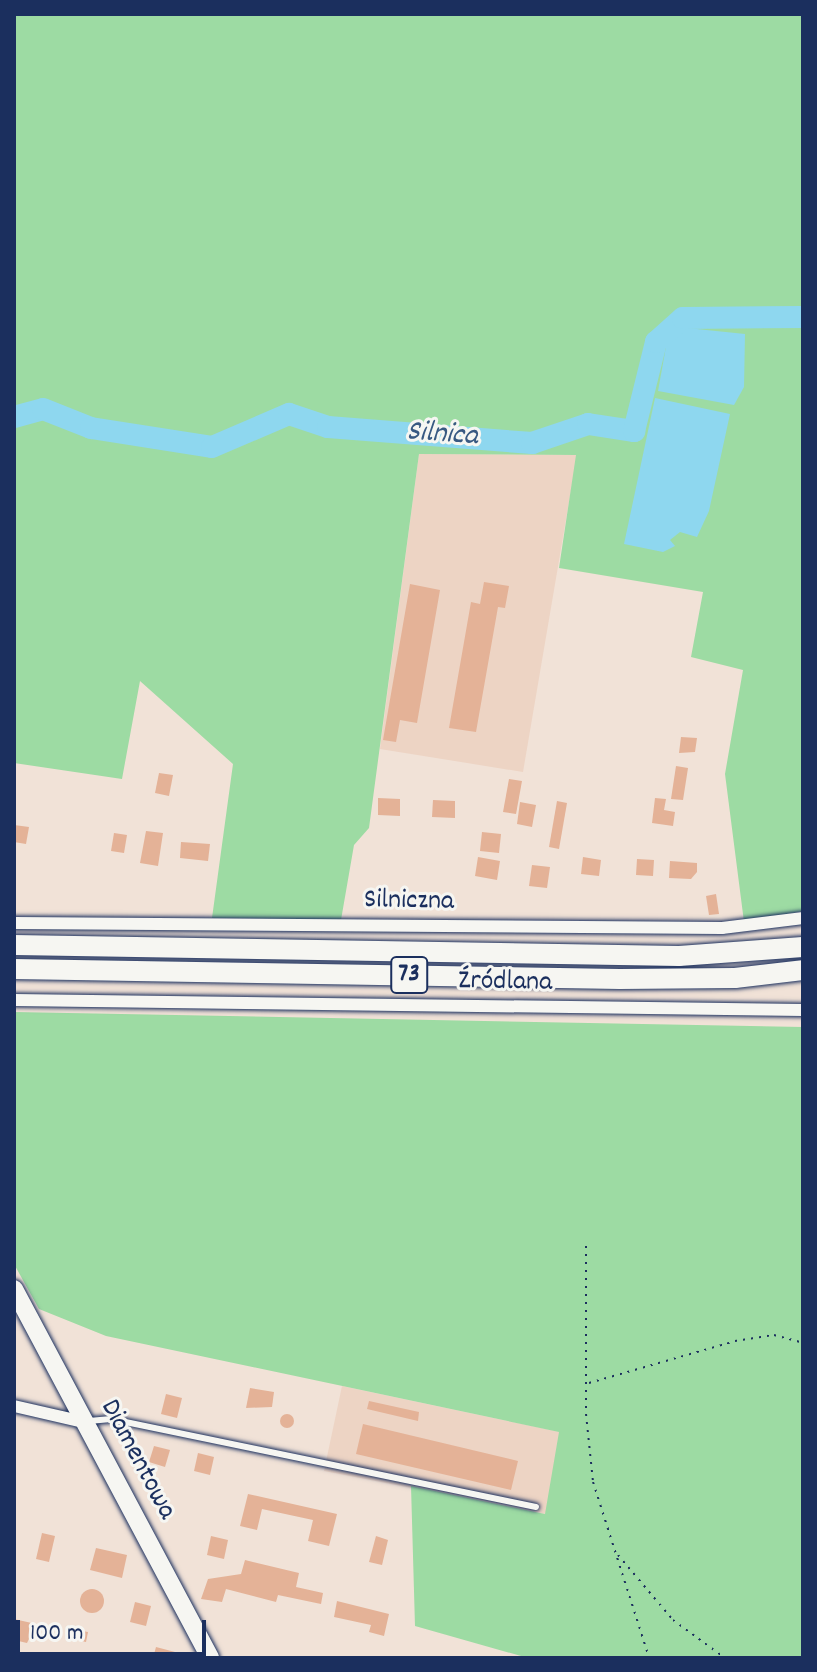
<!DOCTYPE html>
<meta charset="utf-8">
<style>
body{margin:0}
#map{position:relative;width:817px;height:1672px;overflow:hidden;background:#f1e2d7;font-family:Dekko,sans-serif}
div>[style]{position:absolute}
.built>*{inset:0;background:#edd4c4}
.green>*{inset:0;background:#9ddba3}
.water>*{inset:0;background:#8ed7ef}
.river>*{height:22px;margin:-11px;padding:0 11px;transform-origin:11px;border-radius:11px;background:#8ed7ef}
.building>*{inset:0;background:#e4b297}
.round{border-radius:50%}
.path>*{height:2px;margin-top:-1px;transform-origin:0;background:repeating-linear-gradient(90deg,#1b2f5e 0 2px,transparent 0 8px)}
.roads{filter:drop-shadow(0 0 2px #1b2f5e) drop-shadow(0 0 2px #1b2f5e)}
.lane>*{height:6px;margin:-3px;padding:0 3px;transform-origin:3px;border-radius:3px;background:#f6f6f2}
.street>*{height:12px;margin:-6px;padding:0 6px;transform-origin:6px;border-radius:6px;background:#f6f6f2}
.secondary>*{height:18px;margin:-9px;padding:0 9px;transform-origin:9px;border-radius:9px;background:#f6f6f2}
.primary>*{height:20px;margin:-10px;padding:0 10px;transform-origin:10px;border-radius:10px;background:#f6f6f2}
span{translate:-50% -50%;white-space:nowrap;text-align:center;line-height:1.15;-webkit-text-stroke:6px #f6f6f2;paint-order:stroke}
.shield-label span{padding:2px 6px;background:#f6f6f2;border:2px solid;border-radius:6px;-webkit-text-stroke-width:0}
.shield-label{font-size:26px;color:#1b2f5e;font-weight:700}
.street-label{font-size:28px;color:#1b2f5e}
.water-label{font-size:30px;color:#385982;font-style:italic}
.frame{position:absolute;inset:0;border:16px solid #1b2f5e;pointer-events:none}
.scale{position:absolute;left:16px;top:1620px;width:190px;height:36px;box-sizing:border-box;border:4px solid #1b2f5e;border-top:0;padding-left:10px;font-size:24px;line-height:28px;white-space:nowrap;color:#1b2f5e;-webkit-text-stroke:6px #f6f6f2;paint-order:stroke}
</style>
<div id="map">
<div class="built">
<div style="clip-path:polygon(419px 454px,577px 455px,523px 772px,380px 749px)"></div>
<div style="clip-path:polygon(342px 1386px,560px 1432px,546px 1514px,324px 1471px)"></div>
</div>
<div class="green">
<div style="clip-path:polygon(14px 14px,803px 14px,803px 911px,744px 922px,725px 774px,743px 670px,691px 657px,703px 592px,559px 568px,576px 455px,419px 454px,369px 828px,354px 845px,341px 920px,212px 918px,233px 764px,140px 681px,122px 779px,14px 763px)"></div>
<div style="clip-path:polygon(14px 1012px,803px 1027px,803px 1658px,528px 1658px,415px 1626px,411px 1486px,545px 1514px,559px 1432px,106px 1336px,39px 1309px,14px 1264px)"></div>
</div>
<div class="water">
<div style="clip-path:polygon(687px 328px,745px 334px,744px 387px,734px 405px,658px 391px,667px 341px)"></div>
<div style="clip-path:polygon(655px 398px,730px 414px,709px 511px,697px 537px,680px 532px,670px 540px,675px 546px,663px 552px,624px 544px)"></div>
</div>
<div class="river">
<div style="left:14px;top:417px;width:30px;rotate:-15deg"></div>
<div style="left:43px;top:409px;width:52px;rotate:21.6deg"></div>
<div style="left:91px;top:428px;width:122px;rotate:8.9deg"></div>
<div style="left:212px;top:447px;width:84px;rotate:-23.2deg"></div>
<div style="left:289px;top:414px;width:41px;rotate:18.4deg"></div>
<div style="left:328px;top:427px;width:205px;rotate:4.5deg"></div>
<div style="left:532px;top:443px;width:59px;rotate:-18.7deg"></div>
<div style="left:588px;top:424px;width:47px;rotate:8.7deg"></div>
<div style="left:634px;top:431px;width:92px;rotate:-76.1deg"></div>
<div style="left:656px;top:342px;width:36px;rotate:-42deg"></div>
<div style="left:683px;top:318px;width:120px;rotate:-0.5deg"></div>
</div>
<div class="building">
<div style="clip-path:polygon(484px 582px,509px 586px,505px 608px,498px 607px,476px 732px,449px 728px,471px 602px,480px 604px)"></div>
<div style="clip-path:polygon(410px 584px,440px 590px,417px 723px,400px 720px,396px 742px,383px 740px)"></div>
<div style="clip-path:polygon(681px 737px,697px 738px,695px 752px,679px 753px)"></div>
<div style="clip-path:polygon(676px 766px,688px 768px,683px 800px,671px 799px)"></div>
<div style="clip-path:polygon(159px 773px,173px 775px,169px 796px,155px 793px)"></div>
<div style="clip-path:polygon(509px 779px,522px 781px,516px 814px,503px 812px)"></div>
<div style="clip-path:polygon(378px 798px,400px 799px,400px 816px,378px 815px)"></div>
<div style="clip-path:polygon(655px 798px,666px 799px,664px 810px,675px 812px,673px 826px,652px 823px)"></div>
<div style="clip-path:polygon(433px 800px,455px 801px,455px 818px,432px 817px)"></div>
<div style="clip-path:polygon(557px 801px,567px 803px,559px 849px,549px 847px)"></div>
<div style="clip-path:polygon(520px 802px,536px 805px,532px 827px,517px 824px)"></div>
<div style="clip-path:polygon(14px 825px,29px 827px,26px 844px,14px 842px)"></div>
<div style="clip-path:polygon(146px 831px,163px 833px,158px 866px,140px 863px)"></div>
<div style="clip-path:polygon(482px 832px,501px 834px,499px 853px,480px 851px)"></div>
<div style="clip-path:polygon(114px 833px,127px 835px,124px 853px,111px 851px)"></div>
<div style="clip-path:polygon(181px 842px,210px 844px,208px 861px,180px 858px)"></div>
<div style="clip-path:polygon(478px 857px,500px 861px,497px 880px,475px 876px)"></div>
<div style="clip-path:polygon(583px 857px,601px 860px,599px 876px,581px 874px)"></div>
<div style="clip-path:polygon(637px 859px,654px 860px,653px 876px,636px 875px)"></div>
<div style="clip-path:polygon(670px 861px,697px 863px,697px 872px,691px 879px,669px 878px)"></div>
<div style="clip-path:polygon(532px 865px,550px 867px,547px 888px,529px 886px)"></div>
<div style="clip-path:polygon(716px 894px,719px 914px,709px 915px,706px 896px)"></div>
<div style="clip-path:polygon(250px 1388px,274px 1392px,272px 1407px,246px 1408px)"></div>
<div style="clip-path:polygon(166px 1394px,182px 1398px,177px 1418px,161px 1414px)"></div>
<div style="clip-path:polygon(369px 1401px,419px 1412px,418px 1421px,367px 1409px)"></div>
<div class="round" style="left:280px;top:1414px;width:14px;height:14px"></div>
<div style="clip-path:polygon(363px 1424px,518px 1461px,511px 1490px,356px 1454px)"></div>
<div style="clip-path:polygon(154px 1446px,170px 1450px,165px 1467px,149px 1462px)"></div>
<div style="clip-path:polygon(198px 1453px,214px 1457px,210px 1475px,194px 1471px)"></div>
<div style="clip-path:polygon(248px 1494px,337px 1514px,329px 1546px,308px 1541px,313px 1520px,262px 1509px,257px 1530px,240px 1526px)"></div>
<div style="clip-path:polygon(42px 1533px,55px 1536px,49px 1562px,36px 1559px)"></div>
<div style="clip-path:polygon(211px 1536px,228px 1540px,224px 1559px,207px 1555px)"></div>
<div style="clip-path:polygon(376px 1536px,388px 1540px,382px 1565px,369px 1562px)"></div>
<div style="clip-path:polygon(96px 1548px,127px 1555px,122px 1578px,90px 1570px)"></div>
<div style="clip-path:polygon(245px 1560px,299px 1573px,296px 1587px,323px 1593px,321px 1604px,278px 1595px,276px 1602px,226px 1589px,222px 1602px,201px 1599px,208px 1579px,241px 1574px)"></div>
<div class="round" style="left:80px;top:1589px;width:24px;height:24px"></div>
<div style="clip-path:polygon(337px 1601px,389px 1614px,384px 1636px,369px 1632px,371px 1625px,334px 1617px)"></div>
<div style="clip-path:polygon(135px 1602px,151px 1606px,146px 1626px,130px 1622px)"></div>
<div style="clip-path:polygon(14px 1619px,36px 1624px,27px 1643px,14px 1640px)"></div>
<div style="clip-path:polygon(70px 1629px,88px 1632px,86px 1642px,68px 1638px)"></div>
<div style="clip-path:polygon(156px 1647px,175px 1652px,173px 1658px,153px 1658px)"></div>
</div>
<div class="path">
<div style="left:586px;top:1246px;width:168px;rotate:90deg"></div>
<div style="left:586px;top:1414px;width:68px;rotate:84.1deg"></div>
<div style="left:593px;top:1482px;width:185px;rotate:72.3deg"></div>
<div style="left:589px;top:1383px;width:152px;rotate:-16deg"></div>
<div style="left:735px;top:1341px;width:39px;rotate:-9deg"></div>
<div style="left:774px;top:1335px;width:30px;rotate:15deg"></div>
<div style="left:618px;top:1555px;width:85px;rotate:49.8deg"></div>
<div style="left:673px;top:1620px;width:64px;rotate:36.2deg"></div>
</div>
<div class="roads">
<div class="lane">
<div style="left:89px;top:1421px;width:22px;rotate:-5deg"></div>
<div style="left:111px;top:1419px;width:434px;rotate:11.7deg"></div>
</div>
<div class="street">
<div style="left:14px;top:923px;width:708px;rotate:0.4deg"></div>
<div style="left:722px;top:928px;width:82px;rotate:-7deg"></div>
<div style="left:14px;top:1000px;width:789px;rotate:0.73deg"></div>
<div style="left:14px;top:1406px;width:72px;rotate:12.9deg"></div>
</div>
<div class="secondary">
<div style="left:14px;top:1289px;width:418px;rotate:62deg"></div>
</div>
<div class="primary">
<div style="left:14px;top:945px;width:665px;rotate:0.95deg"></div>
<div style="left:679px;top:956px;width:124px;rotate:-4.2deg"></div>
<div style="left:14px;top:969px;width:606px;rotate:0.95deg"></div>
<div style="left:620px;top:979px;width:115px;rotate:-0.5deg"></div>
<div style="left:735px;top:978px;width:68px;rotate:-6.7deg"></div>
</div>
</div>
<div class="shield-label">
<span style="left:409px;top:975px">73</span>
</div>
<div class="street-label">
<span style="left:409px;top:902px;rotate:1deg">Silniczna</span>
<span style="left:505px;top:983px;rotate:1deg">Źródlana</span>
<span style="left:137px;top:1460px;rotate:62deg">Diamentowa</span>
</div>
<div class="water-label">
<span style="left:442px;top:436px;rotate:4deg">Silnica</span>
</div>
<div class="frame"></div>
<div class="scale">100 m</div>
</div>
